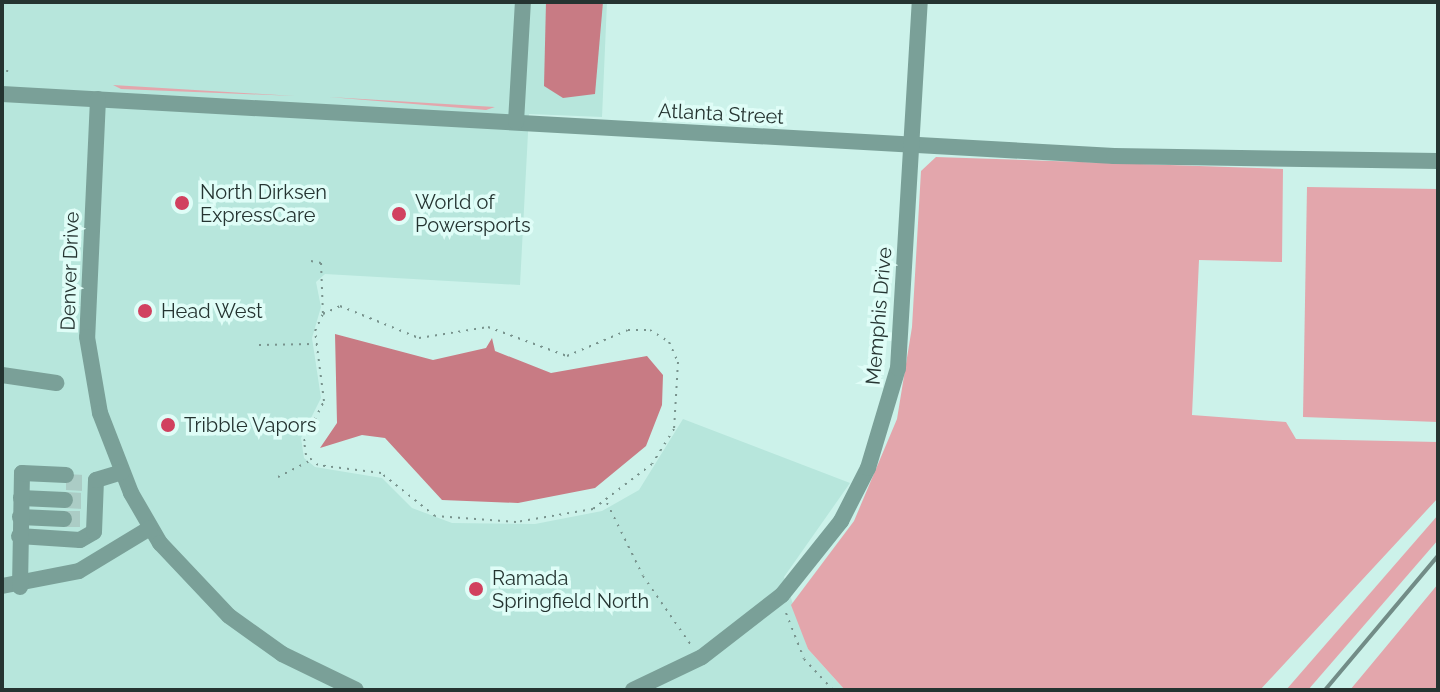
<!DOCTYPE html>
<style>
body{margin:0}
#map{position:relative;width:1440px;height:692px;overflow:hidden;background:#ccf2ea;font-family:Raleway,sans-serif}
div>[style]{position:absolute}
.built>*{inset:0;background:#b7e6dc}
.green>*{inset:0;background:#e3a6ac}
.water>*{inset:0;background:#c87b84}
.minor-tunnel>*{height:16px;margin-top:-8px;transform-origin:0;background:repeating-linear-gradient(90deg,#abccc5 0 16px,transparent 0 24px)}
.path>*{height:2px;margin-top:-1px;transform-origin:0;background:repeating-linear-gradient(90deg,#78938d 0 2px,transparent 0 8px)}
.minor>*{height:16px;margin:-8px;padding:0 8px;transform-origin:8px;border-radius:8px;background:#7aa098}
.rail>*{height:4px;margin:-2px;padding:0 2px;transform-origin:2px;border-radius:2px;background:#728c87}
.dots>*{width:22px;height:22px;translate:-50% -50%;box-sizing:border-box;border:4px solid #dffdf7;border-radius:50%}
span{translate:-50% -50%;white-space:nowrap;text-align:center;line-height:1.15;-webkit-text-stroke:7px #dffdf7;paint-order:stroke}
.street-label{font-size:20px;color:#253431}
.poi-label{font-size:20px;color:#253431}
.left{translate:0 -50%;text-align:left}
.frame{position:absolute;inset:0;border:4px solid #253431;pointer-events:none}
</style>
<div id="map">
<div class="built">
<div style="clip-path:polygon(2px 2px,607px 2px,602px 117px,529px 114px,520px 285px,325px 274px,316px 282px,321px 307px,312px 338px,321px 398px,301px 438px,304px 458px,315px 467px,382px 478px,412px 508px,452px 523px,535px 524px,602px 511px,639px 490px,683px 419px,850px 483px,784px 577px,808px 649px,845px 690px,2px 690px)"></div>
</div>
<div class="green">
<div style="clip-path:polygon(113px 85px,295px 96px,121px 89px)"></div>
<div style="clip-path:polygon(329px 97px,495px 107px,486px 110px)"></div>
<div style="clip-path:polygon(936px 157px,1283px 169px,1282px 262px,1199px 260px,1192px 415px,1286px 422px,1296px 439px,1438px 442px,1438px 498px,1260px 690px,845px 690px,808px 649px,791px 605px,854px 521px,897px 419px,912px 327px,921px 171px)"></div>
<div style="clip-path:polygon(1307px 187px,1438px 189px,1438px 422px,1303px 417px)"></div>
<div style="clip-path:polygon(1438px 515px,1438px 540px,1308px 690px,1286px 690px)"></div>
<div style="clip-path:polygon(1438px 584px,1438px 690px,1350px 690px,1370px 666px)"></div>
</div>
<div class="water">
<div style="clip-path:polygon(546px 2px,603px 2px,595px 94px,563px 98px,544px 86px)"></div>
<div style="clip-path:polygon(335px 334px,433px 360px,486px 348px,492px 338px,495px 351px,551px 373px,647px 356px,663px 375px,662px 405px,646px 446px,595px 488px,518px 503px,442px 500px,385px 438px,362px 435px,320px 448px,337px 423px)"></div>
</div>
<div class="minor-tunnel">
<div style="left:66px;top:482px;width:18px;rotate:3deg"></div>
<div style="left:65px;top:500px;width:18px;rotate:3deg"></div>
<div style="left:64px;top:519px;width:19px"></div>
</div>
<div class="path">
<div style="left:7px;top:72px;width:7px;rotate:-82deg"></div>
<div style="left:311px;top:261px;width:10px;rotate:11deg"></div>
<div style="left:321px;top:263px;width:51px;rotate:87.8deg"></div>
<div style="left:340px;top:306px;width:85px;rotate:22.1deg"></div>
<div style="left:419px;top:338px;width:70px;rotate:-9.1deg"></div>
<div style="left:488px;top:327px;width:84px;rotate:20.2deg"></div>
<div style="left:567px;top:356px;width:66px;rotate:-23.1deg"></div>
<div style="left:628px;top:330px;width:22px"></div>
<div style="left:650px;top:330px;width:22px;rotate:32deg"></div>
<div style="left:669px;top:342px;width:22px;rotate:66deg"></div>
<div style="left:678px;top:362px;width:67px;rotate:93.4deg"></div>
<div style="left:674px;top:429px;width:41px;rotate:122.2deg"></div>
<div style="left:652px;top:464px;width:74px;rotate:142.7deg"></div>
<div style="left:593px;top:509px;width:78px;rotate:170.4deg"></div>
<div style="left:516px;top:522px;width:81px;rotate:-175.8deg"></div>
<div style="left:435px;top:516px;width:69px;rotate:-141.5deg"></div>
<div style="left:381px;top:473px;width:64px;rotate:-172.8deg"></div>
<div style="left:318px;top:465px;width:16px;rotate:-140deg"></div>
<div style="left:306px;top:455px;width:14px;rotate:-98deg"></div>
<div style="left:304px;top:441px;width:45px;rotate:-63.4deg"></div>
<div style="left:324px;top:401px;width:71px;rotate:-97.3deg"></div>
<div style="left:315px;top:331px;width:19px;rotate:-65deg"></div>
<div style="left:323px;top:314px;width:19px;rotate:-25deg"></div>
<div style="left:259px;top:345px;width:54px;rotate:-1.1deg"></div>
<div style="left:278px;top:477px;width:35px;rotate:-27deg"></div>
<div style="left:607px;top:503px;width:81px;rotate:63.7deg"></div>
<div style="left:643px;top:576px;width:84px;rotate:55.2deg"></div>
<div style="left:786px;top:613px;width:49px;rotate:68.6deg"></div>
<div style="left:804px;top:659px;width:42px;rotate:46.9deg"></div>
</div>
<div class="minor">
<div style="left:2px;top:94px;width:1114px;rotate:3.19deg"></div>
<div style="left:1114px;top:156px;width:324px;rotate:0.9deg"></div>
<div style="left:98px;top:99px;width:238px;rotate:92.6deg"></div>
<div style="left:87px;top:337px;width:77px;rotate:80.3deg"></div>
<div style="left:100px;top:413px;width:86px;rotate:68.8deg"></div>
<div style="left:131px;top:493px;width:58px;rotate:59.9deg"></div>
<div style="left:160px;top:543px;width:100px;rotate:46.6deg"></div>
<div style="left:229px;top:616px;width:65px;rotate:35.6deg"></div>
<div style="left:282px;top:654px;width:82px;rotate:25.9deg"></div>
<div style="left:516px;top:122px;width:120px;rotate:-86.7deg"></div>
<div style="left:2px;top:375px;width:55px;rotate:8.4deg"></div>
<div style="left:21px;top:498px;width:44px;rotate:2.6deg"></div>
<div style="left:20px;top:517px;width:44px;rotate:2.6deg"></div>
<div style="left:19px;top:536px;width:61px;rotate:3.8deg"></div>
<div style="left:80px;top:540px;width:16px;rotate:-30deg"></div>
<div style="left:94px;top:532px;width:52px;rotate:-87.8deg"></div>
<div style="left:96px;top:480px;width:27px;rotate:-17deg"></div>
<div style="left:2px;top:586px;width:78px;rotate:-11deg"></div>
<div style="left:79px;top:571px;width:83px;rotate:-31.2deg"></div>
<div style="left:20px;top:587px;width:114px;rotate:-89deg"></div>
<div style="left:22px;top:473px;width:44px;rotate:2.6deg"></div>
<div style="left:633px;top:690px;width:76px;rotate:-25.6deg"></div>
<div style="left:702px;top:657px;width:101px;rotate:-37.8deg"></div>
<div style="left:782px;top:595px;width:95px;rotate:-51.4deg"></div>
<div style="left:841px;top:521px;width:59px;rotate:-63deg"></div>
<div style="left:868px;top:468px;width:104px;rotate:-73.3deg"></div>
<div style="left:898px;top:368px;width:367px;rotate:-86.6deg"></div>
</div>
<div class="rail">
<div style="left:1325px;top:690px;width:175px;rotate:-49.9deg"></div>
</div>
<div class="dots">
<div style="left:182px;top:203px;background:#d1415f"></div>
<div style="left:399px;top:214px;background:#d1415f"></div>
<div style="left:145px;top:311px;background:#d1415f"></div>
<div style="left:168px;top:425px;background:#d1415f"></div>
<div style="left:476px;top:589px;background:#d1415f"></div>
</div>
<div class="street-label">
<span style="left:721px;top:114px;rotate:3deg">Atlanta Street</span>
<span style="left:70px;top:271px;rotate:-88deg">Denver Drive</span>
<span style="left:879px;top:316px;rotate:-85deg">Memphis Drive</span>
</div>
<div class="poi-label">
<span class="left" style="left:200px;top:204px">North Dirksen<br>ExpressCare</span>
<span class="left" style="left:415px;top:214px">World of<br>Powersports</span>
<span class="left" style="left:161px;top:311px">Head West</span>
<span class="left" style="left:184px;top:425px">Tribble Vapors</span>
<span class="left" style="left:492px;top:590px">Ramada<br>Springfield North</span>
</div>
<div class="frame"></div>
</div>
